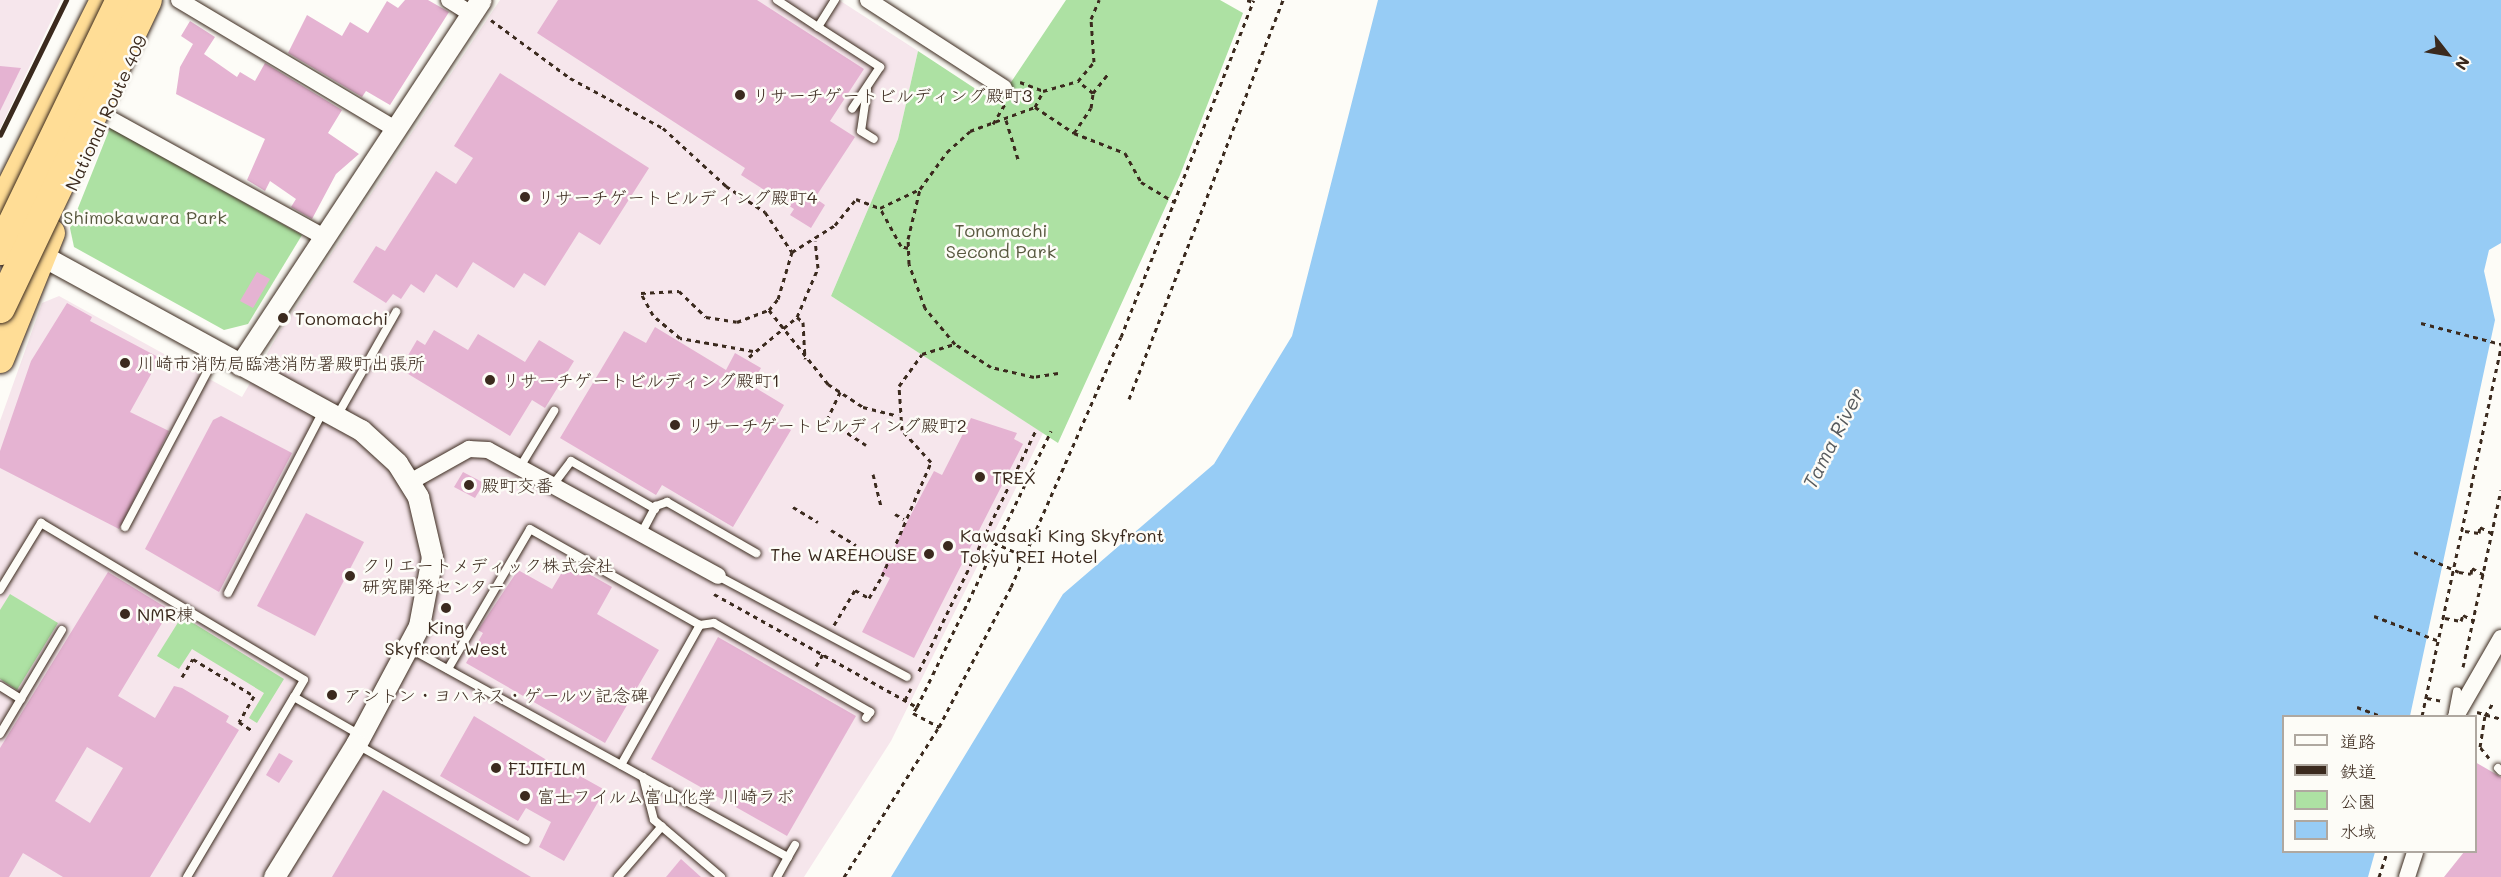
<!DOCTYPE html>
<meta charset="utf-8">
<style>
body{margin:0}
#map{position:relative;width:2501px;height:877px;overflow:hidden;background:#fdfcf7;font-family:Mali,"Klee One",sans-serif}
div>[style]{position:absolute}
.built>*{inset:0;background:#f6e6ec}
.green>*{inset:0;background:#ade1a3}
.water>*{inset:0;background:#97ccf5}
.building>*{inset:0;background:#e5b3d2}
.path>*{height:3px;margin-top:-1.5px;transform-origin:0;background:repeating-linear-gradient(90deg,#3b2a1e 0 4.5px,transparent 0 9px)}
.roads{filter:drop-shadow(0 0 2px #3b2a1e) drop-shadow(0 0 2px #3b2a1e)}
.service>*{height:8px;margin:-4px;padding:0 4px;transform-origin:4px;border-radius:4px;background:#fdfcf7}
.minor>*{height:16px;margin:-8px;padding:0 8px;transform-origin:8px;border-radius:8px;background:#fdfcf7}
.tertiary>*{height:21px;margin:-10.5px;padding:0 10.5px;transform-origin:10.5px;border-radius:10.5px;background:#fdfcf7}
.trunk>*{height:28px;margin:-14px;padding:0 14px;transform-origin:14px;border-radius:14px;background:#ffdd96}
.rail>*{height:4.5px;margin:-2.25px;padding:0 2.25px;transform-origin:2.25px;border-radius:2.25px;background:#3b2a1e}
.bridges{filter:drop-shadow(0 0 2px #3b2a1e) drop-shadow(0 0 2px #3b2a1e)}
.motorway-bridge>*{height:30px;margin:-15px;padding:0 15px;transform-origin:15px;border-radius:15px;background:#ffdd96}
.dots>*{width:16px;height:16px;translate:-50% -50%;box-sizing:border-box;border:3px solid #fdfcf7;border-radius:50%}
span{translate:-50% -50%;white-space:nowrap;text-align:center;line-height:1.15;-webkit-text-stroke:5px #fdfcf7;paint-order:stroke}
.poi-label{font-size:18px;color:#3b2a1e}
.left{translate:0 -50%;text-align:left}
.right{translate:-100% -50%;text-align:right}
.street-label{font-size:18px;color:#3b2a1e}
.park-label{font-size:18px;color:#58583f}
.water-label{font-size:20px;color:#575b5e;font-style:italic}
.legend{position:absolute;left:2282px;top:715px;width:195px;height:138px;box-sizing:border-box;background:#fdfcf7;border:2px solid #afa8a0;margin:0;padding:8px 10px;list-style:none;font-size:18px;color:#3b2a1e}
.legend li{display:flex;align-items:center;gap:12px;height:30px}
.legend b{width:30px;border:2px solid #afa8a0}
.north{position:absolute;left:2417px;top:24px;width:60px;height:60px;-webkit-text-stroke:4px #fdfcf7;paint-order:stroke;rotate:121deg;font-size:16px;font-weight:700;line-height:24px;text-align:center;color:#3b2a1e}
.north::after{content:'';display:block;margin:auto;width:21px;height:27px;background:#3b2a1e;clip-path:polygon(50% 0,100% 100%,50% 72%,0 100%)}
</style>
<div id="map">
<div class="built">
<div style="clip-path:polygon(0 0,61px 0,0 129px)"></div>
<div style="clip-path:polygon(500px 0,839px 0,918px 51px,898px 139px,831px 296px,1043px 433px,891px 741px,804px 877px,0 877px,0 421px,42px 303px,59px 296px,242px 397px,280px 331px)"></div>
</div>
<div class="green">
<div style="clip-path:polygon(1066px 0,1220px 0,1243px 13px,1180px 175px,1058px 443px,831px 296px,898px 139px,918px 51px,997px 103px)"></div>
<div style="clip-path:polygon(110px 128px,302px 235px,248px 324px,224px 330px,74px 247px,70px 228px)"></div>
<div style="clip-path:polygon(10px 594px,58px 623px,17px 690px,0 679px,0 610px)"></div>
<div style="clip-path:polygon(182px 616px,284px 679px,257px 723px,249px 718px,264px 693px,192px 649px,179px 669px,157px 656px)"></div>
</div>
<div class="water">
<div style="clip-path:polygon(1378px 0,2501px 0,2501px 243px,2489px 250px,2484px 271px,2495px 320px,2410px 716px,2284px 716px,2284px 852px,2375px 852px,2368px 877px,891px 877px,1063px 594px,1214px 464px,1292px 336px)"></div>
</div>
<div class="building">
<div style="clip-path:polygon(405px 0,428px 0,449px 12px,390px 105px,366px 91px,362px 97px,288px 53px,307px 15px,342px 36px,350px 22px,368px 33px,387px 1px,398px 8px)"></div>
<div style="clip-path:polygon(558px 0,757px 0,864px 69px,830px 121px,855px 137px,815px 198px,825px 205px,811px 228px,790px 215px,794px 209px,741px 175px,745px 168px,537px 33px)"></div>
<div style="clip-path:polygon(190px 21px,215px 37px,204px 54px,237px 77px,240px 72px,255px 81px,265px 63px,342px 110px,328px 133px,359px 154px,336px 174px,312px 219px,291px 207px,296px 199px,270px 181px,265px 191px,247px 180px,265px 139px,176px 94px,180px 67px,193px 44px,181px 36px)"></div>
<div style="clip-path:polygon(0 66px,21px 68px,0 111px)"></div>
<div style="clip-path:polygon(500px 73px,649px 168px,600px 245px,579px 232px,545px 286px,524px 273px,514px 288px,473px 262px,457px 288px,436px 274px,424px 293px,411px 284px,401px 299px,393px 294px,386px 303px,353px 282px,376px 246px,385px 251px,436px 171px,456px 184px,473px 158px,454px 146px)"></div>
<div style="clip-path:polygon(257px 272px,270px 279px,253px 308px,240px 301px)"></div>
<div style="clip-path:polygon(67px 303px,92px 317px,90px 321px,160px 358px,130px 412px,169px 431px,119px 529px,0 468px,0 451px,31px 361px)"></div>
<div style="clip-path:polygon(655px 327px,726px 370px,735px 353px,761px 368px,751px 385px,784px 405px,775px 421px,791px 430px,733px 527px,662px 485px,656px 495px,560px 438px,624px 331px,646px 343px)"></div>
<div style="clip-path:polygon(434px 330px,468px 350px,478px 334px,525px 362px,539px 340px,574px 361px,545px 408px,532px 400px,510px 436px,400px 369px,417px 340px,425px 345px)"></div>
<div style="clip-path:polygon(221px 416px,292px 453px,219px 592px,145px 549px,213px 420px)"></div>
<div style="clip-path:polygon(971px 418px,1017px 433px,1014px 439px,1023px 444px,914px 658px,862px 632px,890px 578px,881px 574px,907px 522px,934px 471px,942px 475px)"></div>
<div style="clip-path:polygon(463px 472px,484px 483px,475px 498px,454px 487px)"></div>
<div style="clip-path:polygon(306px 513px,364px 542px,315px 636px,257px 606px)"></div>
<div style="clip-path:polygon(568px 562px,612px 587px,597px 614px,659px 650px,605px 743px,466px 663px,483px 633px,478px 630px,518px 570px,552px 589px)"></div>
<div style="clip-path:polygon(evenodd,108px 572px,170px 610px,118px 696px,155px 718px,174px 686px,182px 688px,229px 716px,226px 722px,239px 730px,150px 877px,63px 877px,23px 853px,9px 877px,0 877px,0 748px,108px 572px,87px 747px,123px 768px,90px 823px,55px 801px,87px 747px)"></div>
<div style="clip-path:polygon(718px 637px,856px 716px,787px 836px,651px 759px)"></div>
<div style="clip-path:polygon(474px 716px,578px 779px,580px 776px,605px 790px,564px 861px,539px 847px,551px 822px,526px 808px,518px 821px,440px 776px)"></div>
<div style="clip-path:polygon(279px 753px,293px 761px,279px 783px,266px 775px)"></div>
<div style="clip-path:polygon(2475px 762px,2501px 777px,2501px 877px,2444px 877px,2464px 852px,2475px 852px)"></div>
<div style="clip-path:polygon(383px 790px,531px 877px,332px 877px)"></div>
<div style="clip-path:polygon(681px 859px,701px 877px,666px 877px)"></div>
</div>
<div class="path">
<div style="left:1247px;top:0;width:6px;rotate:18deg"></div>
<div style="left:491px;top:20px;width:98px;rotate:36.3deg"></div>
<div style="left:570px;top:78px;width:106px;rotate:28.3deg"></div>
<div style="left:663px;top:128px;width:86px;rotate:42.6deg"></div>
<div style="left:726px;top:186px;width:47px;rotate:33.7deg"></div>
<div style="left:765px;top:212px;width:48px;rotate:56deg"></div>
<div style="left:792px;top:252px;width:51px;rotate:-32.1deg"></div>
<div style="left:835px;top:225px;width:33px;rotate:-51deg"></div>
<div style="left:856px;top:199px;width:26px;rotate:21deg"></div>
<div style="left:1020px;top:82px;width:25px;rotate:21deg"></div>
<div style="left:1093px;top:93px;width:24px;rotate:-52deg"></div>
<div style="left:1035px;top:107px;width:47px;rotate:33.7deg"></div>
<div style="left:1074px;top:133px;width:55px;rotate:21.4deg"></div>
<div style="left:1125px;top:153px;width:33px;rotate:61deg"></div>
<div style="left:1141px;top:182px;width:39px;rotate:31deg"></div>
<div style="left:1006px;top:120px;width:41px;rotate:72.9deg"></div>
<div style="left:993px;top:124px;width:23px;rotate:-59deg"></div>
<div style="left:1074px;top:133px;width:30px;rotate:-56deg"></div>
<div style="left:1091px;top:108px;width:15px;rotate:-82deg"></div>
<div style="left:1093px;top:93px;width:19px;rotate:-141deg"></div>
<div style="left:908px;top:248px;width:7px;rotate:-164deg"></div>
<div style="left:901px;top:246px;width:43px;rotate:-118.9deg"></div>
<div style="left:880px;top:208px;width:44px;rotate:-25.4deg"></div>
<div style="left:769px;top:310px;width:95px;rotate:51.4deg"></div>
<div style="left:828px;top:384px;width:42px;rotate:33.3deg"></div>
<div style="left:863px;top:407px;width:36px;rotate:14deg"></div>
<div style="left:797px;top:317px;width:8px;rotate:40deg"></div>
<div style="left:803px;top:322px;width:37px;rotate:87deg"></div>
<div style="left:2421px;top:323px;width:83px;rotate:14.7deg"></div>
<div style="left:753px;top:351px;width:74px;rotate:-169.9deg"></div>
<div style="left:680px;top:338px;width:35px;rotate:-140deg"></div>
<div style="left:653px;top:315px;width:25px;rotate:-119deg"></div>
<div style="left:641px;top:293px;width:38px;rotate:-3deg"></div>
<div style="left:679px;top:291px;width:37px;rotate:44deg"></div>
<div style="left:706px;top:317px;width:31px;rotate:9deg"></div>
<div style="left:737px;top:322px;width:34px;rotate:-21deg"></div>
<div style="left:769px;top:310px;width:14px;rotate:-51deg"></div>
<div style="left:778px;top:299px;width:49px;rotate:-73.4deg"></div>
<div style="left:749px;top:357px;width:62px;rotate:-39.8deg"></div>
<div style="left:797px;top:317px;width:53px;rotate:-66.8deg"></div>
<div style="left:818px;top:268px;width:27px;rotate:-96deg"></div>
<div style="left:1058px;top:373px;width:24px;rotate:171deg"></div>
<div style="left:1034px;top:377px;width:44px;rotate:-166.9deg"></div>
<div style="left:991px;top:367px;width:43px;rotate:-147.4deg"></div>
<div style="left:955px;top:344px;width:47px;rotate:-129.8deg"></div>
<div style="left:925px;top:308px;width:47px;rotate:-110deg"></div>
<div style="left:909px;top:264px;width:25px;rotate:-92deg"></div>
<div style="left:908px;top:239px;width:51px;rotate:-76.5deg"></div>
<div style="left:920px;top:189px;width:46px;rotate:-53.9deg"></div>
<div style="left:947px;top:152px;width:31px;rotate:-42deg"></div>
<div style="left:970px;top:131px;width:69px;rotate:-20.3deg"></div>
<div style="left:1035px;top:107px;width:18px;rotate:-63deg"></div>
<div style="left:1043px;top:91px;width:36px;rotate:-16deg"></div>
<div style="left:1078px;top:81px;width:25px;rotate:-50deg"></div>
<div style="left:1094px;top:62px;width:43px;rotate:-94deg"></div>
<div style="left:1091px;top:19px;width:21px;rotate:-67deg"></div>
<div style="left:1129px;top:399px;width:428px;rotate:-68.9deg"></div>
<div style="left:827px;top:420px;width:31px;rotate:-65deg"></div>
<div style="left:840px;top:428px;width:31px;rotate:33deg"></div>
<div style="left:873px;top:474px;width:32px;rotate:76deg"></div>
<div style="left:793px;top:507px;width:29px;rotate:31deg"></div>
<div style="left:895px;top:514px;width:10px;rotate:29deg"></div>
<div style="left:831px;top:530px;width:29px;rotate:31deg"></div>
<div style="left:2465px;top:531px;width:14px;rotate:8deg"></div>
<div style="left:2479px;top:533px;width:6px;rotate:-81deg"></div>
<div style="left:2480px;top:527px;width:15px;rotate:28deg"></div>
<div style="left:977px;top:535px;width:51px;rotate:24.1deg"></div>
<div style="left:2414px;top:552px;width:49px;rotate:24deg"></div>
<div style="left:2459px;top:572px;width:12px;rotate:9deg"></div>
<div style="left:2471px;top:574px;width:6px;rotate:-81deg"></div>
<div style="left:2472px;top:568px;width:14px;rotate:30deg"></div>
<div style="left:871px;top:554px;width:16px;rotate:30deg"></div>
<div style="left:714px;top:594px;width:232px;rotate:29.1deg"></div>
<div style="left:917px;top:707px;width:7px;rotate:124deg"></div>
<div style="left:913px;top:713px;width:30px;rotate:28deg"></div>
<div style="left:2374px;top:616px;width:70px;rotate:21deg"></div>
<div style="left:2445px;top:618px;width:16px;rotate:11deg"></div>
<div style="left:2461px;top:621px;width:6px;rotate:-72deg"></div>
<div style="left:2463px;top:615px;width:13px;rotate:27deg"></div>
<div style="left:834px;top:625px;width:41px;rotate:-59deg"></div>
<div style="left:855px;top:590px;width:16px;rotate:30deg"></div>
<div style="left:869px;top:598px;width:26px;rotate:-59deg"></div>
<div style="left:882px;top:576px;width:124px;rotate:-66.7deg"></div>
<div style="left:931px;top:462px;width:43px;rotate:-132.2deg"></div>
<div style="left:902px;top:430px;width:44px;rotate:-93.9deg"></div>
<div style="left:899px;top:386px;width:39px;rotate:-54deg"></div>
<div style="left:922px;top:354px;width:34px;rotate:-17deg"></div>
<div style="left:816px;top:666px;width:14px;rotate:-60deg"></div>
<div style="left:2463px;top:667px;width:181px;rotate:-77.9deg"></div>
<div style="left:919px;top:671px;width:266px;rotate:-64.1deg"></div>
<div style="left:182px;top:677px;width:21px;rotate:-59deg"></div>
<div style="left:193px;top:659px;width:71px;rotate:31.2deg"></div>
<div style="left:254px;top:696px;width:30px;rotate:120deg"></div>
<div style="left:239px;top:722px;width:17px;rotate:33deg"></div>
<div style="left:2427px;top:698px;width:15px;rotate:11deg"></div>
<div style="left:905px;top:700px;width:13px;rotate:-63deg"></div>
<div style="left:917px;top:707px;width:307px;rotate:-64.1deg"></div>
<div style="left:2357px;top:707px;width:25px;rotate:21deg"></div>
<div style="left:2477px;top:712px;width:25px;rotate:16deg"></div>
<div style="left:2422px;top:716px;width:378px;rotate:-77.9deg"></div>
<div style="left:2489px;top:758px;width:14px;rotate:-129deg"></div>
<div style="left:2480px;top:747px;width:31px;rotate:-81deg"></div>
<div style="left:2485px;top:716px;width:17px;rotate:-59deg"></div>
<div style="left:844px;top:877px;width:178px;rotate:-57.7deg"></div>
<div style="left:939px;top:727px;width:157px;rotate:-62.8deg"></div>
<div style="left:1011px;top:587px;width:273px;rotate:-66.3deg"></div>
<div style="left:1121px;top:337px;width:362px;rotate:-68.5deg"></div>
<div style="left:2379px;top:877px;width:26px;rotate:-72deg"></div>
</div>
<div class="roads">
<div class="service">
<div style="left:777px;top:0;width:49px;rotate:33.4deg"></div>
<div style="left:818px;top:27px;width:32px;rotate:-58deg"></div>
<div style="left:818px;top:27px;width:74px;rotate:32.8deg"></div>
<div style="left:880px;top:67px;width:50px;rotate:123.7deg"></div>
<div style="left:867px;top:90px;width:41px;rotate:98.3deg"></div>
<div style="left:861px;top:131px;width:15px;rotate:32deg"></div>
<div style="left:337px;top:416px;width:120px;rotate:-60.4deg"></div>
<div style="left:520px;top:467px;width:66px;rotate:-58.7deg"></div>
<div style="left:553px;top:485px;width:30px;rotate:-53deg"></div>
<div style="left:571px;top:461px;width:97px;rotate:29.7deg"></div>
<div style="left:125px;top:527px;width:197px;rotate:-62.1deg"></div>
<div style="left:641px;top:534px;width:32px;rotate:-62deg"></div>
<div style="left:656px;top:506px;width:12px;rotate:-20deg"></div>
<div style="left:667px;top:502px;width:103px;rotate:29.8deg"></div>
<div style="left:718px;top:576px;width:214px;rotate:28.1deg"></div>
<div style="left:0;top:590px;width:79px;rotate:-58.5deg"></div>
<div style="left:41px;top:523px;width:306px;rotate:30.8deg"></div>
<div style="left:304px;top:680px;width:20px;rotate:120deg"></div>
<div style="left:228px;top:593px;width:208px;rotate:-62.4deg"></div>
<div style="left:409px;top:648px;width:433px;rotate:28.9deg"></div>
<div style="left:788px;top:857px;width:14px;rotate:-60deg"></div>
<div style="left:448px;top:669px;width:162px;rotate:-59.6deg"></div>
<div style="left:530px;top:529px;width:195px;rotate:29.5deg"></div>
<div style="left:0;top:686px;width:25px;rotate:32deg"></div>
<div style="left:2453px;top:712px;width:21px;rotate:-79deg"></div>
<div style="left:0;top:734px;width:121px;rotate:-59.2deg"></div>
<div style="left:356px;top:744px;width:195px;rotate:29.5deg"></div>
<div style="left:621px;top:765px;width:161px;rotate:-60.6deg"></div>
<div style="left:700px;top:625px;width:14px;rotate:-8deg"></div>
<div style="left:714px;top:623px;width:180px;rotate:29.7deg"></div>
<div style="left:870px;top:712px;width:7px;rotate:124deg"></div>
<div style="left:2498px;top:768px;width:4px;rotate:45deg"></div>
<div style="left:643px;top:777px;width:44px;rotate:75.7deg"></div>
<div style="left:654px;top:820px;width:88px;rotate:40.4deg"></div>
<div style="left:187px;top:877px;width:209px;rotate:-59.3deg"></div>
<div style="left:294px;top:697px;width:76px;rotate:29.9deg"></div>
<div style="left:618px;top:877px;width:67px;rotate:-49.2deg"></div>
<div style="left:777px;top:877px;width:23px;rotate:-61deg"></div>
</div>
<div class="minor">
<div style="left:179px;top:0;width:252px;rotate:30.8deg"></div>
<div style="left:449px;top:0;width:26px;rotate:32deg"></div>
<div style="left:868px;top:0;width:162px;rotate:32.9deg"></div>
<div style="left:105px;top:116px;width:250px;rotate:28.9deg"></div>
<div style="left:410px;top:482px;width:68px;rotate:-29.2deg"></div>
<div style="left:469px;top:449px;width:19px;rotate:3deg"></div>
<div style="left:488px;top:450px;width:262px;rotate:28.7deg"></div>
<div style="left:2456px;top:716px;width:90px;rotate:-60deg"></div>
<div style="left:2407px;top:877px;width:26px;rotate:-72deg"></div>
</div>
<div class="tertiary">
<div style="left:32px;top:250px;width:375px;rotate:28.7deg"></div>
<div style="left:361px;top:430px;width:49px;rotate:42.5deg"></div>
<div style="left:397px;top:463px;width:40px;rotate:58deg"></div>
<div style="left:418px;top:497px;width:62px;rotate:76.9deg"></div>
<div style="left:432px;top:557px;width:70px;rotate:100.7deg"></div>
<div style="left:419px;top:626px;width:134px;rotate:118.1deg"></div>
<div style="left:356px;top:744px;width:156px;rotate:121.7deg"></div>
<div style="left:240px;top:365px;width:437px;rotate:-56.6deg"></div>
</div>
<div class="trunk">
<div style="left:0;top:208px;width:233px;rotate:-63.4deg"></div>
<div style="left:0;top:359px;width:136px;rotate:-68deg"></div>
</div>
</div>
<div class="rail">
<div style="left:0;top:135px;width:150px;rotate:-63.9deg"></div>
</div>
<div class="bridges">
<div class="motorway-bridge">
<div style="left:0;top:250px;width:278px;rotate:-64.2deg"></div>
<div style="left:0;top:308px;width:341px;rotate:-64.5deg"></div>
</div>
</div>
<div class="dots">
<div style="left:740px;top:95px;background:#3b2a1e"></div>
<div style="left:525px;top:197px;background:#3b2a1e"></div>
<div style="left:283px;top:318px;background:#3b2a1e"></div>
<div style="left:125px;top:363px;background:#3b2a1e"></div>
<div style="left:490px;top:380px;background:#3b2a1e"></div>
<div style="left:675px;top:425px;background:#3b2a1e"></div>
<div style="left:980px;top:477px;background:#3b2a1e"></div>
<div style="left:469px;top:485px;background:#3b2a1e"></div>
<div style="left:948px;top:546px;background:#3b2a1e"></div>
<div style="left:929px;top:554px;background:#3b2a1e"></div>
<div style="left:350px;top:576px;background:#3b2a1e"></div>
<div style="left:446px;top:608px;background:#3b2a1e"></div>
<div style="left:125px;top:614px;background:#3b2a1e"></div>
<div style="left:332px;top:695px;background:#3b2a1e"></div>
<div style="left:496px;top:768px;background:#3b2a1e"></div>
<div style="left:525px;top:796px;background:#3b2a1e"></div>
</div>
<div class="poi-label">
<span class="left" style="left:752px;top:95px">リサーチゲートビルディング殿町3</span>
<span class="left" style="left:537px;top:197px">リサーチゲートビルディング殿町4</span>
<span class="left" style="left:295px;top:318px">Tonomachi</span>
<span class="left" style="left:137px;top:363px">川崎市消防局臨港消防署殿町出張所</span>
<span class="left" style="left:502px;top:380px">リサーチゲートビルディング殿町1</span>
<span class="left" style="left:687px;top:425px">リサーチゲートビルディング殿町2</span>
<span class="left" style="left:992px;top:477px">TREX</span>
<span class="left" style="left:481px;top:485px">殿町交番</span>
<span class="left" style="left:960px;top:546px">Kawasaki King Skyfront<br>Tokyu REI Hotel</span>
<span class="right" style="left:917px;top:554px">The WAREHOUSE</span>
<span class="left" style="left:362px;top:576px">クリエートメディック株式会社<br>研究開発センター</span>
<span class="left" style="left:137px;top:614px">NMR棟</span>
<span style="left:446px;top:638px">King<br>Skyfront West</span>
<span class="left" style="left:344px;top:695px">アントン・ヨハネス・ゲールツ記念碑</span>
<span class="left" style="left:508px;top:768px">FIJIFILM</span>
<span class="left" style="left:537px;top:796px">富士フイルム富山化学 川崎ラボ</span>
</div>
<div class="street-label">
<span style="left:106px;top:113px;rotate:-65deg">National Route 409</span>
</div>
<div class="park-label">
<span style="left:145px;top:217px">Shimokawara Park</span>
<span style="left:1001px;top:241px">Tonomachi<br>Second Park</span>
</div>
<div class="water-label">
<span style="left:1833px;top:438px;rotate:-63deg">Tama River</span>
</div>
<ul class="legend">
<li><b style="height:8px;background:#fdfcf7"></b>道路</li>
<li><b style="height:8px;background:#3b2a1e"></b>鉄道</li>
<li><b style="height:16px;background:#ade1a3"></b>公園</li>
<li><b style="height:16px;background:#97ccf5"></b>水域</li>
</ul>
<div class="north">N</div>
</div>
